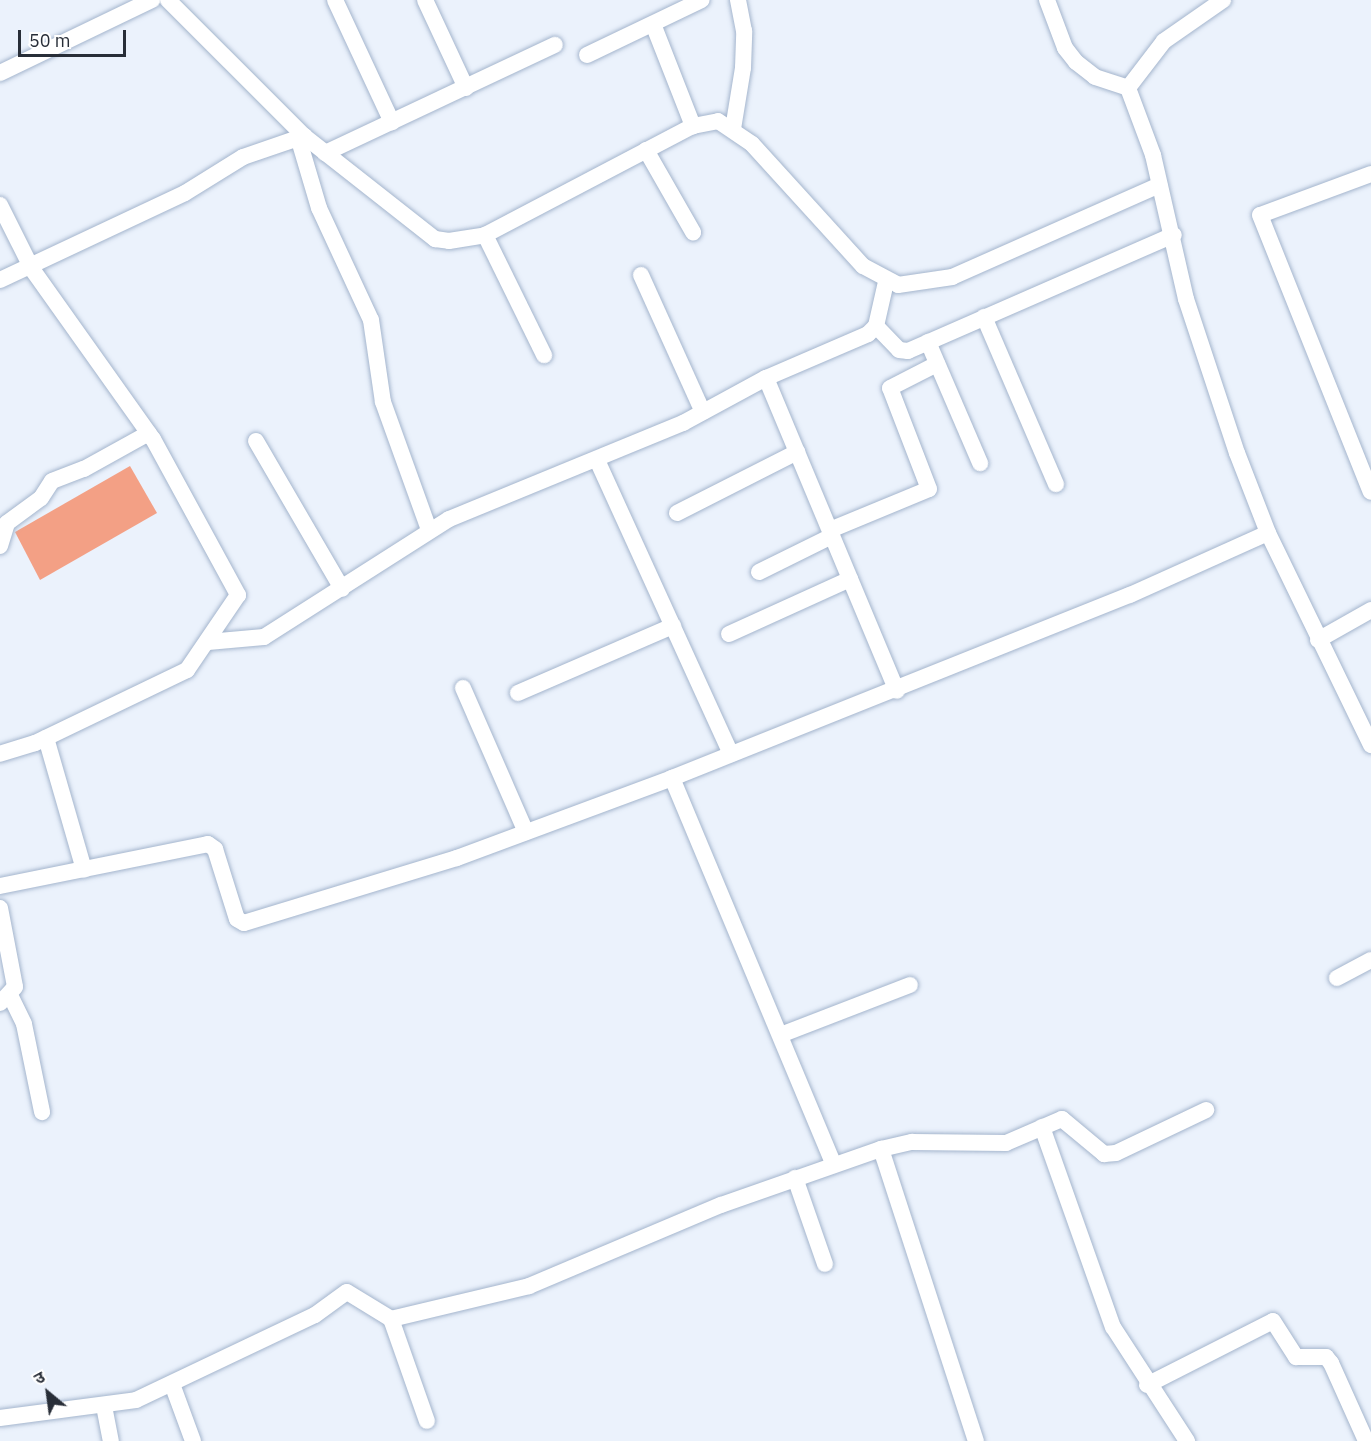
<!DOCTYPE html>
<meta charset="utf-8">
<style>
body{margin:0}
#map{position:relative;width:1371px;height:1441px;overflow:hidden;background:#ebf2fc;font-family:"IBM Plex Sans","Noto Sans Devanagari",sans-serif}
div>[style]{position:absolute}
.building>*{inset:0;background:#f3a085}
.roads{filter:drop-shadow(0 0 2px #a4b5cd) drop-shadow(0 0 2px #a4b5cd)}
.minor>*{height:16px;margin:-8px;padding:0 8px;transform-origin:8px;border-radius:8px;background:#fff}
span{translate:-50% -50%;white-space:nowrap;text-align:center;line-height:1.15;-webkit-text-stroke:5px #fff;paint-order:stroke}
.north{position:absolute;left:18px;top:1363px;width:60px;height:60px;-webkit-text-stroke:4px #fff;paint-order:stroke;rotate:331deg;font-size:16px;font-weight:700;line-height:24px;text-align:center;color:#282e38}
.north::after{content:'';display:block;margin:auto;width:21px;height:27px;background:#282e38;clip-path:polygon(50% 0,100% 100%,50% 72%,0 100%)}
.scale{position:absolute;left:18px;top:30px;width:108px;height:27px;box-sizing:border-box;border:3px solid #282e38;border-top:0;padding-left:8px;font-size:18px;line-height:21px;white-space:nowrap;color:#282e38;-webkit-text-stroke:4px #fff;paint-order:stroke}
</style>
<div id="map">
<div class="building">
<div style="clip-path:polygon(130px 466px,157px 513px,40px 580px,15px 532px)"></div>
</div>
<div class="roads">
<div class="minor">
<div style="left:168px;top:0;width:192px;rotate:45deg"></div>
<div style="left:304px;top:136px;width:167px;rotate:38.2deg"></div>
<div style="left:435px;top:239px;width:14px;rotate:8deg"></div>
<div style="left:449px;top:241px;width:36px;rotate:-9deg"></div>
<div style="left:485px;top:235px;width:235px;rotate:-27.7deg"></div>
<div style="left:693px;top:126px;width:25px;rotate:-11deg"></div>
<div style="left:718px;top:121px;width:41px;rotate:34.1deg"></div>
<div style="left:752px;top:144px;width:165px;rotate:47.7deg"></div>
<div style="left:863px;top:266px;width:40px;rotate:28deg"></div>
<div style="left:898px;top:285px;width:55px;rotate:-8.4deg"></div>
<div style="left:952px;top:277px;width:227px;rotate:-23.9deg"></div>
<div style="left:335px;top:0;width:135px;rotate:65deg"></div>
<div style="left:425px;top:0;width:97px;rotate:65deg"></div>
<div style="left:1047px;top:0;width:51px;rotate:69.4deg"></div>
<div style="left:1065px;top:48px;width:18px;rotate:52deg"></div>
<div style="left:1076px;top:62px;width:24px;rotate:38deg"></div>
<div style="left:1095px;top:77px;width:35px;rotate:18deg"></div>
<div style="left:1128px;top:88px;width:72px;rotate:69.5deg"></div>
<div style="left:1153px;top:155px;width:148px;rotate:77.1deg"></div>
<div style="left:1186px;top:299px;width:162px;rotate:71.7deg"></div>
<div style="left:1237px;top:453px;width:86px;rotate:68.8deg"></div>
<div style="left:1268px;top:533px;width:236px;rotate:64.1deg"></div>
<div style="left:653px;top:24px;width:110px;rotate:68.6deg"></div>
<div style="left:587px;top:55px;width:127px;rotate:-25.6deg"></div>
<div style="left:0;top:73px;width:169px;rotate:-25.7deg"></div>
<div style="left:1128px;top:88px;width:59px;rotate:-52.5deg"></div>
<div style="left:1164px;top:41px;width:72px;rotate:-34.8deg"></div>
<div style="left:733px;top:129px;width:62px;rotate:-80.7deg"></div>
<div style="left:743px;top:68px;width:37px;rotate:-88deg"></div>
<div style="left:744px;top:31px;width:32px;rotate:-101deg"></div>
<div style="left:298px;top:137px;width:74px;rotate:73.5deg"></div>
<div style="left:319px;top:208px;width:123px;rotate:65.1deg"></div>
<div style="left:371px;top:320px;width:83px;rotate:81.7deg"></div>
<div style="left:383px;top:402px;width:136px;rotate:70.2deg"></div>
<div style="left:646px;top:150px;width:95px;rotate:60.2deg"></div>
<div style="left:325px;top:153px;width:254px;rotate:-25.2deg"></div>
<div style="left:1371px;top:174px;width:118px;rotate:159.7deg"></div>
<div style="left:1260px;top:215px;width:298px;rotate:68.2deg"></div>
<div style="left:0;top:205px;width:72px;rotate:63.4deg"></div>
<div style="left:32px;top:269px;width:209px;rotate:54.6deg"></div>
<div style="left:153px;top:439px;width:178px;rotate:61.4deg"></div>
<div style="left:238px;top:595px;width:91px;rotate:124.2deg"></div>
<div style="left:187px;top:670px;width:169px;rotate:154.3deg"></div>
<div style="left:35px;top:743px;width:37px;rotate:163deg"></div>
<div style="left:485px;top:235px;width:134px;rotate:63.8deg"></div>
<div style="left:641px;top:275px;width:150px;rotate:65.7deg"></div>
<div style="left:0;top:280px;width:204px;rotate:-25.2deg"></div>
<div style="left:185px;top:193px;width:68px;rotate:-31.8deg"></div>
<div style="left:243px;top:157px;width:65px;rotate:-19deg"></div>
<div style="left:984px;top:317px;width:182px;rotate:66.7deg"></div>
<div style="left:876px;top:326px;width:33px;rotate:46deg"></div>
<div style="left:899px;top:350px;width:9px;rotate:6deg"></div>
<div style="left:908px;top:351px;width:290px;rotate:-23.6deg"></div>
<div style="left:928px;top:342px;width:132px;rotate:66.7deg"></div>
<div style="left:766px;top:378px;width:339px;rotate:67.3deg"></div>
<div style="left:256px;top:441px;width:171px;rotate:59.8deg"></div>
<div style="left:597px;top:460px;width:323px;rotate:65.5deg"></div>
<div style="left:677px;top:513px;width:135px;rotate:-26.9deg"></div>
<div style="left:830px;top:530px;width:107px;rotate:-22.5deg"></div>
<div style="left:929px;top:489px;width:108px;rotate:-111.1deg"></div>
<div style="left:890px;top:388px;width:53px;rotate:-27.1deg"></div>
<div style="left:0;top:546px;width:24px;rotate:-73deg"></div>
<div style="left:7px;top:523px;width:42px;rotate:-36.3deg"></div>
<div style="left:41px;top:498px;width:20px;rotate:-57deg"></div>
<div style="left:52px;top:481px;width:34px;rotate:-21deg"></div>
<div style="left:84px;top:469px;width:74px;rotate:-29deg"></div>
<div style="left:759px;top:572px;width:81px;rotate:-26.3deg"></div>
<div style="left:729px;top:634px;width:133px;rotate:-24.4deg"></div>
<div style="left:1318px;top:640px;width:61px;rotate:-29.5deg"></div>
<div style="left:208px;top:642px;width:56px;rotate:-5.1deg"></div>
<div style="left:264px;top:637px;width:219px;rotate:-32.5deg"></div>
<div style="left:449px;top:519px;width:253px;rotate:-22.3deg"></div>
<div style="left:683px;top:423px;width:94px;rotate:-28.5deg"></div>
<div style="left:766px;top:378px;width:111px;rotate:-23.3deg"></div>
<div style="left:868px;top:334px;width:11px;rotate:-45deg"></div>
<div style="left:876px;top:326px;width:45px;rotate:-77.2deg"></div>
<div style="left:463px;top:688px;width:157px;rotate:66.4deg"></div>
<div style="left:518px;top:693px;width:169px;rotate:-23.4deg"></div>
<div style="left:46px;top:738px;width:137px;rotate:73.9deg"></div>
<div style="left:672px;top:778px;width:416px;rotate:67.3deg"></div>
<div style="left:0;top:886px;width:212px;rotate:-11.4deg"></div>
<div style="left:208px;top:844px;width:9px;rotate:36deg"></div>
<div style="left:215px;top:849px;width:73px;rotate:72.6deg"></div>
<div style="left:237px;top:919px;width:8px;rotate:30deg"></div>
<div style="left:244px;top:923px;width:223px;rotate:-17deg"></div>
<div style="left:457px;top:858px;width:229px;rotate:-20.4deg"></div>
<div style="left:672px;top:778px;width:493px;rotate:-21.8deg"></div>
<div style="left:1130px;top:595px;width:151px;rotate:-24.2deg"></div>
<div style="left:0;top:908px;width:80px;rotate:79.2deg"></div>
<div style="left:15px;top:987px;width:22px;rotate:133deg"></div>
<div style="left:1337px;top:978px;width:38px;rotate:-28deg"></div>
<div style="left:10px;top:995px;width:32px;rotate:64deg"></div>
<div style="left:24px;top:1024px;width:90px;rotate:78.4deg"></div>
<div style="left:783px;top:1034px;width:136px;rotate:-21.1deg"></div>
<div style="left:1042px;top:1127px;width:212px;rotate:70.5deg"></div>
<div style="left:1113px;top:1327px;width:136px;rotate:57deg"></div>
<div style="left:881px;top:1149px;width:307px;rotate:72deg"></div>
<div style="left:795px;top:1178px;width:91px;rotate:70.8deg"></div>
<div style="left:391px;top:1319px;width:108px;rotate:70.6deg"></div>
<div style="left:172px;top:1384px;width:61px;rotate:69.8deg"></div>
<div style="left:1147px;top:1385px;width:141px;rotate:-26.9deg"></div>
<div style="left:1273px;top:1321px;width:43px;rotate:57.4deg"></div>
<div style="left:1296px;top:1357px;width:30px"></div>
<div style="left:1326px;top:1357px;width:8px;rotate:50deg"></div>
<div style="left:1331px;top:1363px;width:85px;rotate:65.8deg"></div>
<div style="left:104px;top:1406px;width:36px;rotate:79deg"></div>
<div style="left:0;top:1418px;width:137px;rotate:-7.5deg"></div>
<div style="left:136px;top:1400px;width:198px;rotate:-25.4deg"></div>
<div style="left:315px;top:1315px;width:39px;rotate:-36deg"></div>
<div style="left:347px;top:1292px;width:52px;rotate:31.5deg"></div>
<div style="left:391px;top:1319px;width:142px;rotate:-13.4deg"></div>
<div style="left:529px;top:1286px;width:208px;rotate:-22.9deg"></div>
<div style="left:721px;top:1205px;width:170px;rotate:-19.3deg"></div>
<div style="left:881px;top:1149px;width:32px;rotate:-13deg"></div>
<div style="left:912px;top:1142px;width:94px;rotate:0.6deg"></div>
<div style="left:1006px;top:1143px;width:61px;rotate:-23.2deg"></div>
<div style="left:1062px;top:1119px;width:55px;rotate:39.8deg"></div>
<div style="left:1104px;top:1154px;width:12px;rotate:-5deg"></div>
<div style="left:1116px;top:1153px;width:100px;rotate:-25.5deg"></div>
</div>
</div>
<div class="north">उ</div>
<div class="scale">50 m</div>
</div>
